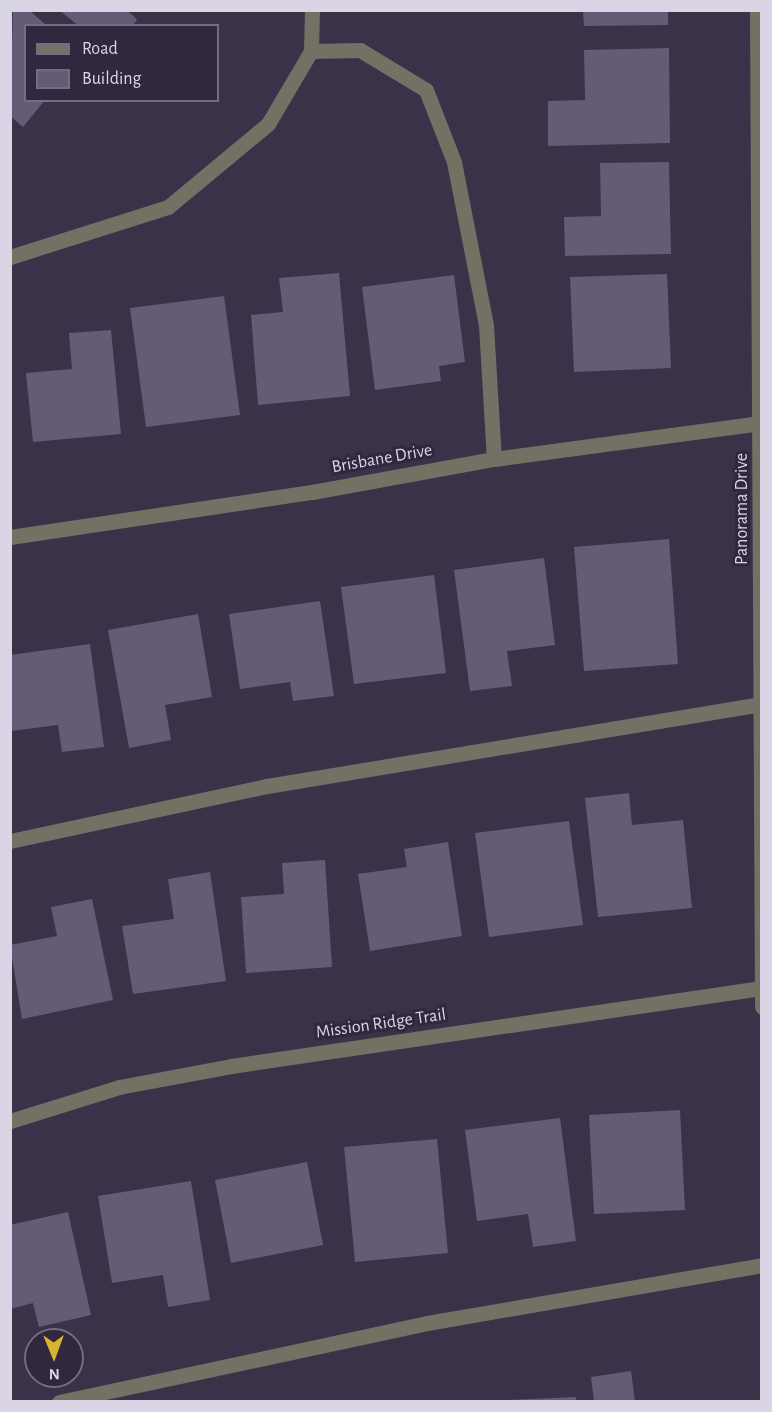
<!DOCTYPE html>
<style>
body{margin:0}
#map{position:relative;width:772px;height:1412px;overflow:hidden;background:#3a3249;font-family:"Alegreya Sans",sans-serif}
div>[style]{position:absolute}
.building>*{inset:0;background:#645b75}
.minor>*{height:15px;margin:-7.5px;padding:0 7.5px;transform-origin:7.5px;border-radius:7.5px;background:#747064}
span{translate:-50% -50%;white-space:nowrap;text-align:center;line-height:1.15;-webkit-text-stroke:6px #30283f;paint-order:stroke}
.street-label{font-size:18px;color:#dad5e4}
.frame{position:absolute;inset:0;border:12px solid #dad5e4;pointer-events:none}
.legend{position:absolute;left:24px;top:24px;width:195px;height:78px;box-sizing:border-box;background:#30283f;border:2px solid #746d81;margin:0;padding:8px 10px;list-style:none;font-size:18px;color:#dad5e4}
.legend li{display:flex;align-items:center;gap:12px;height:30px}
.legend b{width:30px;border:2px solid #746d81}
.north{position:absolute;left:24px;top:1328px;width:60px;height:60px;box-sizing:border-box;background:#30283f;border:2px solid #746d81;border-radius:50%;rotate:179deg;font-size:16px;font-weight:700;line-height:24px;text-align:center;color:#dad5e4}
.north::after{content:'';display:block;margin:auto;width:21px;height:27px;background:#d9b434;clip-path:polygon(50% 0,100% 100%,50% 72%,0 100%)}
</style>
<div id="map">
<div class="building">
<div style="clip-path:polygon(13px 10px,29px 10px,47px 26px,26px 26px,26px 100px,45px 100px,23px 127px,10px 116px)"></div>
<div style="clip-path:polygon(59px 10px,126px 10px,137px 19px,133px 26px,79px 26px)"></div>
<div style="clip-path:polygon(583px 10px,668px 10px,668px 25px,584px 26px)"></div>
<div style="clip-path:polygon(669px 48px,670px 143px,548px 146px,548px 101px,585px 100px,584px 50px)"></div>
<div style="clip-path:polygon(669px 162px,671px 254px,565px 256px,564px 217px,601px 216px,600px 163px)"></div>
<div style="clip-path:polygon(339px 273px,350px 396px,258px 405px,251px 315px,283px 312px,279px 278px)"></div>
<div style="clip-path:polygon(667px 274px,671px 368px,574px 372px,570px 277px)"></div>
<div style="clip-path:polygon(454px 275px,465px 362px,439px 366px,441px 381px,375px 390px,362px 287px)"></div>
<div style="clip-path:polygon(224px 296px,240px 415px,146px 427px,130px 308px)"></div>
<div style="clip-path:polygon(111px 330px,121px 434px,33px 442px,26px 373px,72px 369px,69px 333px)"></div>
<div style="clip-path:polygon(669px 539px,678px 664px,584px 671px,574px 547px)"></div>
<div style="clip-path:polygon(544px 558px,555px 645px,507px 651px,512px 686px,470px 691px,454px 570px)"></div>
<div style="clip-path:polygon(434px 575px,446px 673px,354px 684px,341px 587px)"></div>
<div style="clip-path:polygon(320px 601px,334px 696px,293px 701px,290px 682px,240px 689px,229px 614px)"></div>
<div style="clip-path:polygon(198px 614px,212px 697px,165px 705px,171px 740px,129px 748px,108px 630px)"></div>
<div style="clip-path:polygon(90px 644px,104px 747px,62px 752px,58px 725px,11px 731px,10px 655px)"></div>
<div style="clip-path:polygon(629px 793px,632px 825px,683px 820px,692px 908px,598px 917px,585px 798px)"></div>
<div style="clip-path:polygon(569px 821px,583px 925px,489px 937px,475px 833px)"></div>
<div style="clip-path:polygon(448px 842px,462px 936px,370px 951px,358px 874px,407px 867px,404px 849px)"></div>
<div style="clip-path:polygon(325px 860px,332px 967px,246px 973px,241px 897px,284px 894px,282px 863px)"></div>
<div style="clip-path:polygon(210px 872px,226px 981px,133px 994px,122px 926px,174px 919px,168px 879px)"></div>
<div style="clip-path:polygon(92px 899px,113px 1000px,22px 1019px,10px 945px,57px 936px,51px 907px)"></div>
<div style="clip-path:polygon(680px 1110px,685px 1210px,594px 1214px,589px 1115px)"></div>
<div style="clip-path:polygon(560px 1118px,576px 1241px,533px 1247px,528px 1214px,477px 1221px,465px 1130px)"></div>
<div style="clip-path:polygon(437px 1139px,448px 1253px,355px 1262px,344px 1147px)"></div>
<div style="clip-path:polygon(307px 1162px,323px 1245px,231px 1263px,215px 1180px)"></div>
<div style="clip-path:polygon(191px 1181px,210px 1300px,168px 1307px,163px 1275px,112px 1283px,98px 1196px)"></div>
<div style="clip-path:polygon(68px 1212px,91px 1315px,39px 1327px,33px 1303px,10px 1309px,10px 1225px)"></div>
<div style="clip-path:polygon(631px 1371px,635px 1402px,594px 1402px,591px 1377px)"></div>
<div style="clip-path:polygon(576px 1397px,576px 1402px,508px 1402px,508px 1400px)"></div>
</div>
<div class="minor">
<div style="left:757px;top:10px;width:997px;rotate:89.71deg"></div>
<div style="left:311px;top:51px;width:41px;rotate:-88.6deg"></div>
<div style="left:10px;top:257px;width:166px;rotate:-17.6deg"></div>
<div style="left:168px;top:207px;width:130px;rotate:-39.7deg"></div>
<div style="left:268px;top:124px;width:85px;rotate:-59.5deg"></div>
<div style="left:311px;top:51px;width:49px;rotate:-1.2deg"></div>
<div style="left:360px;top:50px;width:77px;rotate:31.2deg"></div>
<div style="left:426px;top:90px;width:77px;rotate:68.7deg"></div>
<div style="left:454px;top:162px;width:166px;rotate:78.9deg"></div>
<div style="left:486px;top:325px;width:134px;rotate:86.6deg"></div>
<div style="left:10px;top:537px;width:305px;rotate:-8.5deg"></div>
<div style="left:312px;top:492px;width:185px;rotate:-10.3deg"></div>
<div style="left:494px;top:459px;width:269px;rotate:-7.7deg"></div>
<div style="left:10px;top:841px;width:263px;rotate:-12.1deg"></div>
<div style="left:267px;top:786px;width:501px;rotate:-9.42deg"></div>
<div style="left:10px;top:1121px;width:114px;rotate:-17.3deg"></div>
<div style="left:119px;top:1087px;width:114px;rotate:-10.6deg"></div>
<div style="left:231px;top:1066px;width:536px;rotate:-8.37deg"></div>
<div style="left:59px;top:1402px;width:376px;rotate:-12.1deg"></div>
<div style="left:427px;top:1323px;width:340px;rotate:-9.8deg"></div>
</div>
<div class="street-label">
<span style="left:382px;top:459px;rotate:-10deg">Brisbane Drive</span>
<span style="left:742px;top:509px;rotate:-90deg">Panorama Drive</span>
<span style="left:381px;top:1024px;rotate:-8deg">Mission Ridge Trail</span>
</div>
<div class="frame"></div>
<ul class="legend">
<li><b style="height:8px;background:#747064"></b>Road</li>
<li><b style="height:16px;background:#645b75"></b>Building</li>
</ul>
<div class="north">N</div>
</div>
